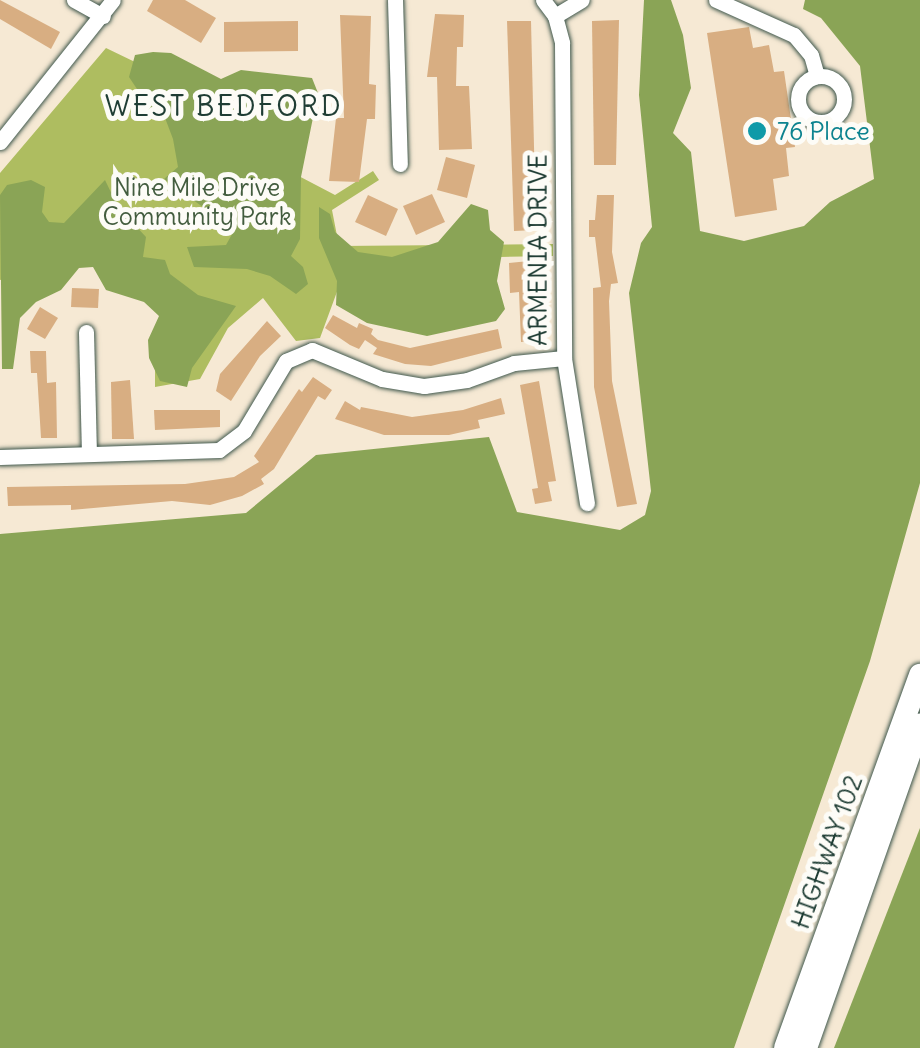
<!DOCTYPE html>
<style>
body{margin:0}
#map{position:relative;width:920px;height:1048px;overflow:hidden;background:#f6e9d4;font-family:Delius,sans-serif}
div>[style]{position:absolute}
.green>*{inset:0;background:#aebd60}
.forest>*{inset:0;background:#8aa456}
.building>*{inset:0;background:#d8ae82}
.roads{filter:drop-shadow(0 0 2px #3f574c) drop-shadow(0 0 2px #3f574c)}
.minor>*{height:15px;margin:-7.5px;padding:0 7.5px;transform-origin:7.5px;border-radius:7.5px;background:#fff}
.minor>.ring{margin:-7.5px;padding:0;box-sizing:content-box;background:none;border:15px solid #fff;border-radius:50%}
.highway>*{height:22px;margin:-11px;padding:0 11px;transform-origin:11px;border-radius:11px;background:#fff}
.dots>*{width:28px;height:28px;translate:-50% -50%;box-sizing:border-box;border:5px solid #fdfcf7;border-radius:50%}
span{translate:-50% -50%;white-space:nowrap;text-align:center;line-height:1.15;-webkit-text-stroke:10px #fdfcf7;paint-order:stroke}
.culture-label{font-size:25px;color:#0d838f}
.left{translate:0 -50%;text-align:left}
.park-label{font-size:25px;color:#435d3f}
.street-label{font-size:25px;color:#1f3d34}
.neighbourhood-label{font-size:28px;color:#1f3d34;letter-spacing:2.5px}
</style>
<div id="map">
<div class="green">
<div style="clip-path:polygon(106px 48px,195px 91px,293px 173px,335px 195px,373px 171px,379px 180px,332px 210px,339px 246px,553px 244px,553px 256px,500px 257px,338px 289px,320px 338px,296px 341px,263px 298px,228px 328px,200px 379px,155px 387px,155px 371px,166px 338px,155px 302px,125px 273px,85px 265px,0 280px,0 173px)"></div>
</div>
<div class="forest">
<div style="clip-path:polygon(644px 0,671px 0,683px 35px,691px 88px,673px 133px,691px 152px,700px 231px,744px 241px,804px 226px,830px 202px,874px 179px,860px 66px,821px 18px,803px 9px,805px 0,920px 0,920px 483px,870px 661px,734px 1048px,0 1048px,0 534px,246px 513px,316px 455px,489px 437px,517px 512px,620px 530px,645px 515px,651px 491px,629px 293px,641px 243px,652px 227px,639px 95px)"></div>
<div style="clip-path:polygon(153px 52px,171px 53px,221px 79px,241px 70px,312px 78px,318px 93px,301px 177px,300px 239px,291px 256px,303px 267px,308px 284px,296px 294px,270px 276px,247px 269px,194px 267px,187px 247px,226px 245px,236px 227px,228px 217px,207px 210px,164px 179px,178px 167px,173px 139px,162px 110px,149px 107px,129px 77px,135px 55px)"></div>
<div style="clip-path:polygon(31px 180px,45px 187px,42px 212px,49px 222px,64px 223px,105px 180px,118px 207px,146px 237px,143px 257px,165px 260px,170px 274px,198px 295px,236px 306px,192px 368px,187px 387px,160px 381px,149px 358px,148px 340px,159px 316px,144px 302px,106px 290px,93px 267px,79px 268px,61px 290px,36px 302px,20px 318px,13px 369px,2px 369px,0 195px,7px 185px)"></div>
<div style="clip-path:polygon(471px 204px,488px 210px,490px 230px,504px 242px,497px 281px,505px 309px,496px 321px,427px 336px,367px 323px,336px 305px,337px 281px,319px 238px,319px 207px,330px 214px,335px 232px,358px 252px,392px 257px,438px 242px)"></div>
<div style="clip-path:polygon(920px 828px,920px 1048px,834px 1048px)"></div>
</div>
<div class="building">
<div style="clip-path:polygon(0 0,60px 32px,51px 49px,0 19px)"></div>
<div style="clip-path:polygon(153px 0,185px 0,216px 18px,201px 43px,147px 11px)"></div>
<div style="clip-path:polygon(435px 14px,464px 15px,463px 47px,457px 47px,456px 86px,469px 86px,472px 149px,439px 150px,437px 77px,427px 77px)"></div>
<div style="clip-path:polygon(340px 15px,371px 16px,369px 84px,376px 85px,375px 119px,367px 119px,359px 182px,329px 181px,336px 118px,344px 118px)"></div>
<div style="clip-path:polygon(619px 20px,616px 165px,594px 165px,592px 21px)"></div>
<div style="clip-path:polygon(298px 21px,298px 51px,224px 52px,224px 22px)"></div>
<div style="clip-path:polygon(507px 21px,531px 21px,536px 230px,514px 231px)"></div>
<div style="clip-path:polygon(749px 27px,753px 48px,769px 45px,774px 72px,784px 71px,795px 147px,786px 148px,789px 176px,773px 179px,777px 210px,735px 217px,707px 33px)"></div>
<div style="clip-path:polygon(446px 157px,475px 165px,467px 198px,437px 190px)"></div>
<div style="clip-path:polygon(432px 194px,445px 222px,416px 235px,403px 206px)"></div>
<div style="clip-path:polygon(368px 195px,398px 209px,386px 236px,355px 222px)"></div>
<div style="clip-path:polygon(597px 195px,614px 195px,612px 252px,618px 283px,611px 284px,609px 301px,612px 381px,637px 504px,617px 507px,594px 387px,593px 288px,601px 287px,595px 237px,589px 237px,589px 220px,595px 220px)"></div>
<div style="clip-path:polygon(529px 261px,531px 295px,539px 294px,541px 340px,521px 342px,519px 292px,510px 293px,509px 263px)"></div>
<div style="clip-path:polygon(72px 288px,99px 289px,98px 308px,71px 307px)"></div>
<div style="clip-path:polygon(40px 307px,58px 318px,45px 339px,27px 329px)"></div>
<div style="clip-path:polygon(333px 315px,357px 328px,359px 323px,373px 329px,371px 334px,378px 340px,410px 348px,498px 329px,502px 348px,431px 366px,405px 364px,373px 354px,377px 348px,365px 340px,359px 349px,350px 345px,325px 328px)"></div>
<div style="clip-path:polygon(267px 321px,281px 336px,260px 356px,231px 401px,216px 391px,220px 374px)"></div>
<div style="clip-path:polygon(30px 351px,46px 351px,47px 383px,56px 382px,57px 438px,41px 438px,37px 373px,31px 373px)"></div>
<div style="clip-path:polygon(313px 377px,332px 390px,325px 400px,318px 396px,274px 469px,261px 479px,264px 484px,242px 496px,210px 505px,172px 501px,71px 510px,71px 505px,8px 506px,7px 487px,185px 484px,234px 477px,259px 462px,254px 456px,299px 389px,302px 392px)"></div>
<div style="clip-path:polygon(130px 380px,134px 439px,112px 439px,111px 382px)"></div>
<div style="clip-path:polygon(539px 381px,556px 481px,548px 482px,552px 501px,535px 504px,532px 489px,538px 488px,520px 385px)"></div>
<div style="clip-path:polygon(501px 398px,505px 414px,478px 420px,480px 428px,449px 435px,384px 435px,335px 419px,345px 401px,360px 410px,361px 407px,412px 417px,463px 410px)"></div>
<div style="clip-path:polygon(154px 410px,220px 410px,220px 427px,155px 430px)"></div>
</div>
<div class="roads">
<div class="minor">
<div style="left:74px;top:0;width:33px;rotate:29deg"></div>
<div style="left:395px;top:0;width:164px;rotate:88.3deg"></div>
<div style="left:543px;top:0;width:20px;rotate:53deg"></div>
<div style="left:555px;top:16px;width:28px;rotate:75deg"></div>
<div style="left:562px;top:43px;width:315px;rotate:89.6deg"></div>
<div style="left:564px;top:358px;width:147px;rotate:81deg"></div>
<div style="left:716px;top:0;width:85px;rotate:24.2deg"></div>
<div style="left:794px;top:35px;width:26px;rotate:50deg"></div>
<div style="left:811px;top:55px;width:22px;rotate:74deg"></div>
<div style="left:555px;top:16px;width:31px;rotate:-31deg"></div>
<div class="ring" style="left:798px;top:76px;width:31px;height:31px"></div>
<div style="left:0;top:142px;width:181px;rotate:-51.5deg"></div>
<div style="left:86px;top:332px;width:120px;rotate:88.6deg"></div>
<div style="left:0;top:457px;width:219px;rotate:-1.8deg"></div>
<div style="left:219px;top:450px;width:31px;rotate:-37deg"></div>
<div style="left:244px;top:431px;width:82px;rotate:-59deg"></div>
<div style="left:286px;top:361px;width:28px;rotate:-23deg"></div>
<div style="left:312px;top:350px;width:76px;rotate:22.5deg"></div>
<div style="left:382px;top:379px;width:43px;rotate:9.5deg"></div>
<div style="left:424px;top:386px;width:43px;rotate:-7.9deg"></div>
<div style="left:467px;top:380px;width:50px;rotate:-19.9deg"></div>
<div style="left:514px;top:363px;width:50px;rotate:-5.7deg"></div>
</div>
<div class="highway">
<div style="left:785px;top:1048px;width:397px;rotate:-70.1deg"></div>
<div style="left:806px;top:1048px;width:343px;rotate:-70.6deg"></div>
</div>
</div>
<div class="dots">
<div style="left:757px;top:131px;background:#0f9aa8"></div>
</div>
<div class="culture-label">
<span class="left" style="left:777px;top:131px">76 Place</span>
</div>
<div class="park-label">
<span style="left:197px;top:202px">Nine Mile Drive<br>Community Park</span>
</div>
<div class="street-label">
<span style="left:538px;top:250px;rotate:-90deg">ARMENIA DRIVE</span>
<span style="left:827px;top:852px;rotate:-70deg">HIGHWAY 102</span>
</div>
<div class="neighbourhood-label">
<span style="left:224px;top:106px">WEST BEDFORD</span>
</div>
</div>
